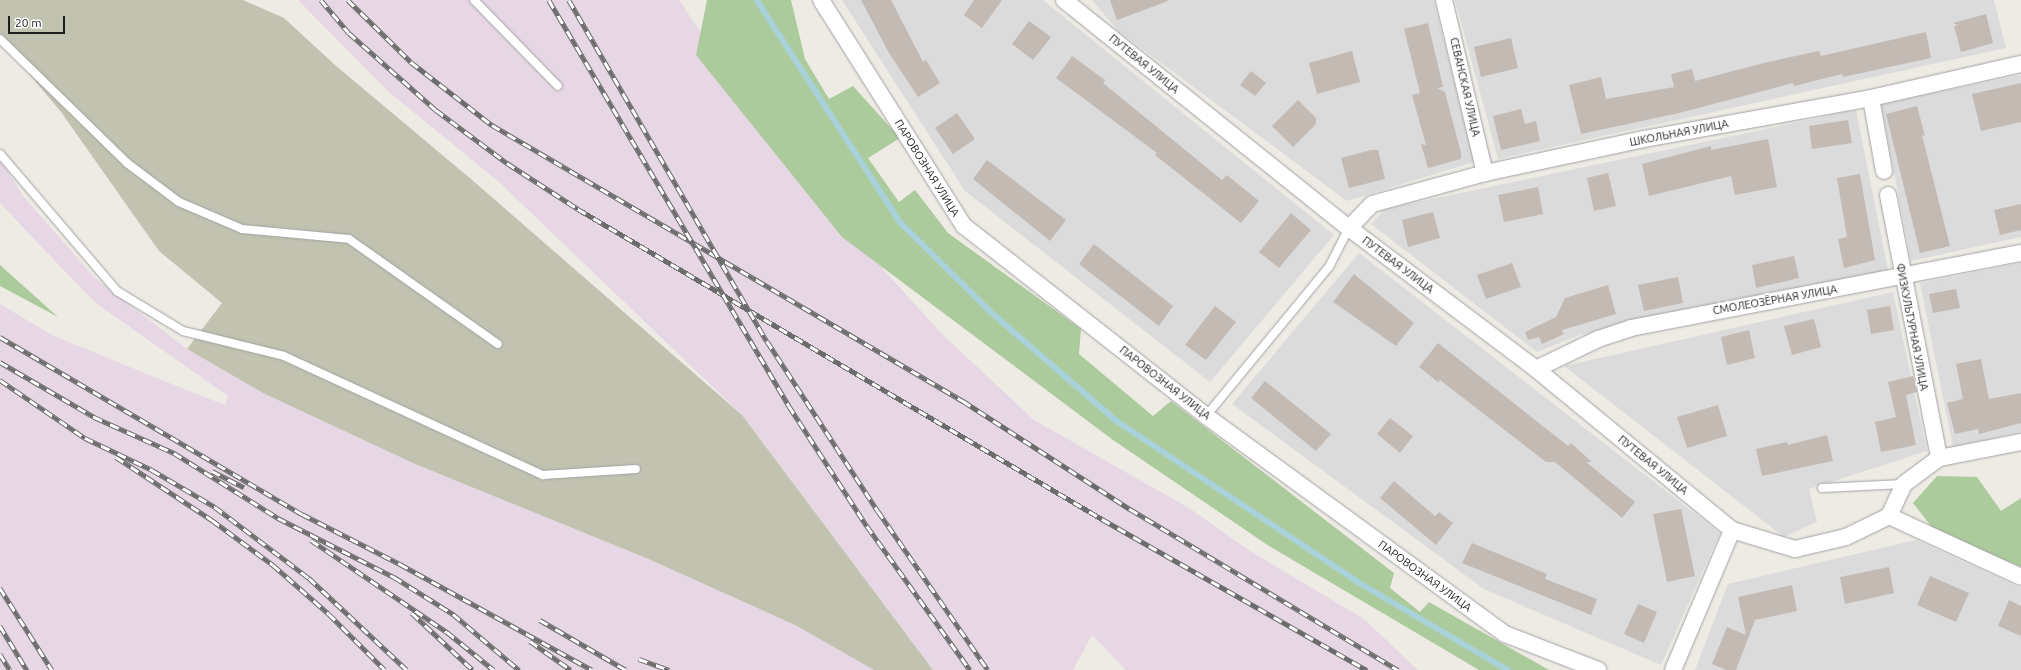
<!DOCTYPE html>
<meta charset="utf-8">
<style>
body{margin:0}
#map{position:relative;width:2021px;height:670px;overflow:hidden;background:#eeebe5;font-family:Ubuntu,sans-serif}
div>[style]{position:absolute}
.residential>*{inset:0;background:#dcdbdb}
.industrial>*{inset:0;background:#e7d7e5}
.construction>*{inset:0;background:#c2c2b1}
.forest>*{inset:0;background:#accb9c}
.stream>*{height:5.5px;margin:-2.75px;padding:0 2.75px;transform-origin:2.75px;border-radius:2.75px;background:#a8d1d9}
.building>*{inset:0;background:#c3bab4}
.roads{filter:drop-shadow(0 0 1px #a2a2a2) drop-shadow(0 0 1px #a2a2a2)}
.service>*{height:8px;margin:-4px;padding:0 4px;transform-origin:4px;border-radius:4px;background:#fff}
.minor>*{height:16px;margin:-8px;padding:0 8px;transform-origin:8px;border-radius:8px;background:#fff}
.rail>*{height:4.5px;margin-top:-2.25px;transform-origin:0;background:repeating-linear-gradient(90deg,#fff 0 9px,#6c6c6c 0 18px);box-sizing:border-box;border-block:1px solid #6c6c6c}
span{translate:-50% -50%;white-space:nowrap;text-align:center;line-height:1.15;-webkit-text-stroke:3.5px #fff;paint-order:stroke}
.street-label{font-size:11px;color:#1e1e1e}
.scale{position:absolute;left:8px;top:16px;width:57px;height:18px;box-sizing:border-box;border:2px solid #1e1e1e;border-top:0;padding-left:5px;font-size:12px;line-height:14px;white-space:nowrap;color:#1e1e1e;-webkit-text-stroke:3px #fff;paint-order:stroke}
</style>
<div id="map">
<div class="residential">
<div style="clip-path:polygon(842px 0,1043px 0,1334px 235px,1210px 382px,965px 191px)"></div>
<div style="clip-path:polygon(1092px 0,1434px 0,1474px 162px,1347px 201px,1118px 31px)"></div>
<div style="clip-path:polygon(1455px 0,1994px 0,2006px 48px,1498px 159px)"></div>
<div style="clip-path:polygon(2021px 75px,2021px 237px,1911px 261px,1881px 104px)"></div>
<div style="clip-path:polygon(1856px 110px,1888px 270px,1580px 335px,1537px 352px,1371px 224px,1384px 209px)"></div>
<div style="clip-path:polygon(1359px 253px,1720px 533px,1661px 665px,1484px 589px,1232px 404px)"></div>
<div style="clip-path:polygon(2021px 263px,2021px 432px,1953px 447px,1920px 283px)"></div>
<div style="clip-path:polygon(1893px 292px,1927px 451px,1809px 489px,1817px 522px,1784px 537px,1564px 366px)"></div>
<div style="clip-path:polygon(1916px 540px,2021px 588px,2021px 670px,1695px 670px,1728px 584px)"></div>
</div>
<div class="industrial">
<div style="clip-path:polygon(298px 0,679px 0,757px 116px,835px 216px,942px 334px,1034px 420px,1189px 508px,1250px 551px,1364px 619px,1418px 670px,1126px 670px,1092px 635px,1073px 670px,933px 670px,742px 415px,499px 182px,389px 92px)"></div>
<div style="clip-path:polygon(0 159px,23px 196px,95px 278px,187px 349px,263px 393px,415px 464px,646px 558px,795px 625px,874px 670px,0 670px,0 304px,52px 335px,159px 379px,225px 405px,228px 396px,97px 304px,54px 260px,0 203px)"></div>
</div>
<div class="construction">
<div style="clip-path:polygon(0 0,243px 0,284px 18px,335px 65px,478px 185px,742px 415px,933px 670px,874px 670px,795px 625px,646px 558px,415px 464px,263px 393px,187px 349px,222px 303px,159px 251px,61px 112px,0 39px)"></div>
</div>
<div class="forest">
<div style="clip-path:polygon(707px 0,791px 0,805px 59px,829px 99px,853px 86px,900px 138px,868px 158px,899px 202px,915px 190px,948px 233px,1081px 329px,1079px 354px,1153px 416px,1171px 401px,1394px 573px,1390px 588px,1420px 612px,1429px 602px,1549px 670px,1479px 670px,1269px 546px,1113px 440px,842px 237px,696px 55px)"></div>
<div style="clip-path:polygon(0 265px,58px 317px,0 286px)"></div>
<div style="clip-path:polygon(1937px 476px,1977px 477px,2001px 511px,2021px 498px,2021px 567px,1934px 530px,1913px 503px)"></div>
</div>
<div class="stream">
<div style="left:757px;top:0;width:264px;rotate:57.2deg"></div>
<div style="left:900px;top:222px;width:128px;rotate:44.7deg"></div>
<div style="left:991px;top:312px;width:167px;rotate:40.9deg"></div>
<div style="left:1117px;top:421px;width:290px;rotate:33.7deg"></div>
<div style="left:1358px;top:582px;width:174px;rotate:30.4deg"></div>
</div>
<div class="building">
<div style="clip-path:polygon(861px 0,891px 0,923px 62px,926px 60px,940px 83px,918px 97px,889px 53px)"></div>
<div style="clip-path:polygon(974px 0,1002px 0,982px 28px,964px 15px)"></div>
<div style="clip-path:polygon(1110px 0,1167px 0,1168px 1px,1117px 20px)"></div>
<div style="clip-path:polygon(1986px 14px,1993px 43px,1961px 52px,1954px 26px,1958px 25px,1953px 23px)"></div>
<div style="clip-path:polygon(1029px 21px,1051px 37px,1033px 60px,1012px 44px)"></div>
<div style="clip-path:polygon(1428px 23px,1443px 87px,1437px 88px,1445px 92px,1461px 153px,1461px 159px,1428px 168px,1421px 144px,1426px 145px,1412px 95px,1420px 93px,1404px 29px)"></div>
<div style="clip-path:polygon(1926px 32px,1931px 58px,1843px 77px,1842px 74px,1794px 86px,1793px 83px,1679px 113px,1581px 134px,1569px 85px,1601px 77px,1606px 99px,1674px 87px,1671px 74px,1692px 69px,1695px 81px,1768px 62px,1819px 51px,1821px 56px)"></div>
<div style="clip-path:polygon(1511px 38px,1518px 68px,1481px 77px,1474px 47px)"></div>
<div style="clip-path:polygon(1352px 51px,1360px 82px,1317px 94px,1309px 63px)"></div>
<div style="clip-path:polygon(1072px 56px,1105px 80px,1103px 83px,1222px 180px,1227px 175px,1259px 201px,1241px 223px,1155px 155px,1157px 153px,1056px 78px)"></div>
<div style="clip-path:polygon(1251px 71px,1266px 83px,1255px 96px,1240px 85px)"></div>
<div style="clip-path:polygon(2021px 83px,2021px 122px,1981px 131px,1972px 94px)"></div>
<div style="clip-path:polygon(1298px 100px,1316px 118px,1316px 124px,1293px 147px,1272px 126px)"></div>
<div style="clip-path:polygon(1917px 106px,1925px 136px,1922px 135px,1950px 246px,1920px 253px,1886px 114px)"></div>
<div style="clip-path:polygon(1521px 109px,1525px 124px,1536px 121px,1540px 141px,1501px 150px,1493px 116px)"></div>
<div style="clip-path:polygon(957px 113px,975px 139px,953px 154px,935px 128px)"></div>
<div style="clip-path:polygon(1848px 120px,1852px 143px,1812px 149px,1809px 126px)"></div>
<div style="clip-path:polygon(1768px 139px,1777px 187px,1735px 195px,1731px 176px,1649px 196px,1642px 164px,1711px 146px,1711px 150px)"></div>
<div style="clip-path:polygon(1371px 150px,1378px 150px,1385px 179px,1349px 188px,1341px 158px)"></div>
<div style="clip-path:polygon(987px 160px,1066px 220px,1050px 241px,973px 179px)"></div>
<div style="clip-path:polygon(1608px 173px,1616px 206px,1594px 211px,1587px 178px)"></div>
<div style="clip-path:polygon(1860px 174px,1875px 260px,1844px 268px,1838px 239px,1847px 237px,1837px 178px)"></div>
<div style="clip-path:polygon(1538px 187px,1543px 214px,1504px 222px,1498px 195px)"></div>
<div style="clip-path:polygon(2021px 204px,2021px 230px,2000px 235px,1994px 210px)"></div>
<div style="clip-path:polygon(1433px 212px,1440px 238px,1408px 247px,1402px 220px)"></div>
<div style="clip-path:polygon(1291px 213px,1311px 230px,1279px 268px,1259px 252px)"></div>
<div style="clip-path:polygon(1094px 244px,1173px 306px,1159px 326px,1079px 264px)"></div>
<div style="clip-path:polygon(1794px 256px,1799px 278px,1756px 288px,1752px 265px)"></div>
<div style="clip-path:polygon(1512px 263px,1521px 287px,1486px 299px,1477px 275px)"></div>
<div style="clip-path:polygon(1354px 274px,1414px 323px,1396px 346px,1333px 302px)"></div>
<div style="clip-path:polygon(1678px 277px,1683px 303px,1644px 311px,1638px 285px)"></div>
<div style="clip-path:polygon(1608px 285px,1616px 314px,1562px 330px,1564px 334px,1542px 344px,1539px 337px,1528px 340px,1525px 332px,1556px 317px,1565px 298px)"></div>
<div style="clip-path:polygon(1956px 289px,1960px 308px,1933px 313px,1929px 294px)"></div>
<div style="clip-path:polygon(1215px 306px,1236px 322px,1206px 360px,1185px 345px)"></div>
<div style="clip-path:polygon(1890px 306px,1894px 330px,1871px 334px,1867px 310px)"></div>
<div style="clip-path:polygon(1814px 319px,1821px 347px,1792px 355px,1784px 326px)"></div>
<div style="clip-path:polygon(1749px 330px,1755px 358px,1727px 365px,1721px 337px)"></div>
<div style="clip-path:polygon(1438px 343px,1568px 446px,1571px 443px,1592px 462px,1586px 462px,1635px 502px,1622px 518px,1555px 462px,1546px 462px,1440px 380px,1438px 382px,1419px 367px)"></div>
<div style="clip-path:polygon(1981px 359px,1989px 399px,2021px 393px,2021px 423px,1979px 434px,1978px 429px,1955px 434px,1947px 403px,1963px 399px,1956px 364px)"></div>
<div style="clip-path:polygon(1913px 376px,1917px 392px,1906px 395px,1916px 445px,1881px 452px,1875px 422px,1896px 417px,1888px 382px)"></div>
<div style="clip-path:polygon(1265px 381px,1331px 434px,1316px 451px,1251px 398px)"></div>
<div style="clip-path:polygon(1718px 405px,1727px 436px,1687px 448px,1677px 417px)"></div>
<div style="clip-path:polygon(1390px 418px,1413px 436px,1400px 453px,1377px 434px)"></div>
<div style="clip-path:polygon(1827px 435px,1833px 461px,1762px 476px,1756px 449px,1787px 442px,1788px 445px)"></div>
<div style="clip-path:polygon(1394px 481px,1435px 516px,1439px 512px,1453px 523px,1436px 545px,1380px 498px)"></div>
<div style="clip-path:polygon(1681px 509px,1695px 576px,1667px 582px,1653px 514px)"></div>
<div style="clip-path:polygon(1472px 543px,1547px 574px,1545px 579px,1597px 599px,1591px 615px,1462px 563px)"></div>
<div style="clip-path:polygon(1889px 567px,1894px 593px,1845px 604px,1840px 577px)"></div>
<div style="clip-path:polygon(1930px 576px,1969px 593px,1956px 622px,1917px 605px)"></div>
<div style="clip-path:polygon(1792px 585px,1797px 611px,1755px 620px,1736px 670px,1727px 670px,1712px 664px,1727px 627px,1746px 635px,1738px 597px)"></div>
<div style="clip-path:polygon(2009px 600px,2021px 606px,2021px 636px,1998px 626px)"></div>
<div style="clip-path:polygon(1638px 604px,1657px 612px,1644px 643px,1624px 634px)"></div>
</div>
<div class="roads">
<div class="service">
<div style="left:474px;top:0;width:120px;rotate:45.7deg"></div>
<div style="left:0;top:39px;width:177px;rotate:44.3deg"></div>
<div style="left:127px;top:163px;width:65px;rotate:36.9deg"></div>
<div style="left:179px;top:202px;width:69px;rotate:23.2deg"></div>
<div style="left:242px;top:229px;width:107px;rotate:5.3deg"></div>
<div style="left:349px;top:239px;width:182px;rotate:35.2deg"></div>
<div style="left:0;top:154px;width:180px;rotate:49.5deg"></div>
<div style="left:117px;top:291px;width:77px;rotate:31.2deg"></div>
<div style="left:183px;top:331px;width:104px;rotate:13.9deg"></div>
<div style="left:284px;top:356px;width:285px;rotate:24.7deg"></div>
<div style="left:543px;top:475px;width:93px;rotate:-3.7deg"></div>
<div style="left:1206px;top:416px;width:193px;rotate:-50.5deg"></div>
<div style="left:1329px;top:267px;width:44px;rotate:-62.9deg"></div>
<div style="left:1822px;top:488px;width:82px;rotate:-2.8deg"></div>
</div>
<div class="minor">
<div style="left:821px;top:0;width:267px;rotate:57.7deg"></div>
<div style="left:964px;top:226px;width:308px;rotate:38.1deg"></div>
<div style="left:1206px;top:416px;width:370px;rotate:36.1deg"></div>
<div style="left:1505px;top:634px;width:100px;rotate:21.2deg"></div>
<div style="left:1064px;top:0;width:365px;rotate:38.7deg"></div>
<div style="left:1349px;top:228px;width:234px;rotate:37deg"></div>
<div style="left:1536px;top:369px;width:254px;rotate:39.4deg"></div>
<div style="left:1732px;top:530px;width:66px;rotate:16.8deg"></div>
<div style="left:1795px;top:549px;width:52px;rotate:-13.2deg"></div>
<div style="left:1846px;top:537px;width:48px;rotate:-26deg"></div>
<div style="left:1889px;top:516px;width:145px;rotate:24.8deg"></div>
<div style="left:1444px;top:0;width:178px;rotate:76.7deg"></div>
<div style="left:1871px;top:98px;width:74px;rotate:79.9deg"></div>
<div style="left:1888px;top:195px;width:268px;rotate:79deg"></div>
<div style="left:1349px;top:228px;width:33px;rotate:-46deg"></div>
<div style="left:1372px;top:204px;width:117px;rotate:-15.3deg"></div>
<div style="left:1485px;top:173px;width:163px;rotate:-12.1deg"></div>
<div style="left:1644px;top:139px;width:231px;rotate:-10.2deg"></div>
<div style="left:1871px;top:98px;width:154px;rotate:-12.8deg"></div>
<div style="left:1536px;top:369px;width:69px;rotate:-25.8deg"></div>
<div style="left:1598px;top:339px;width:35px;rotate:-18deg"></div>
<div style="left:1631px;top:328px;width:397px;rotate:-10.9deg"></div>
<div style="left:1889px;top:516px;width:35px;rotate:-65deg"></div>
<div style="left:1904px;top:484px;width:44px;rotate:-36.6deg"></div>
<div style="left:1939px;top:458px;width:84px;rotate:-11deg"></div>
<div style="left:1673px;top:670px;width:152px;rotate:-67.1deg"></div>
</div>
</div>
<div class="rail">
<div style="left:321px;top:0;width:43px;rotate:49.7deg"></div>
<div style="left:349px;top:33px;width:116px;rotate:41.5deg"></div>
<div style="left:436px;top:110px;width:89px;rotate:36.7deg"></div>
<div style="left:507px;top:163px;width:85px;rotate:32.9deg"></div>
<div style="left:578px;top:209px;width:609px;rotate:30.61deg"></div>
<div style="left:1102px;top:519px;width:305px;rotate:29.7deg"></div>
<div style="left:348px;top:0;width:88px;rotate:44.5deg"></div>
<div style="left:411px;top:62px;width:103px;rotate:37.9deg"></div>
<div style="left:492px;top:125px;width:546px;rotate:30.37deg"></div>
<div style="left:963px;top:401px;width:199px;rotate:32.9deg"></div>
<div style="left:1130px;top:509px;width:313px;rotate:31deg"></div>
<div style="left:549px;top:0;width:472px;rotate:59.4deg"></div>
<div style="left:789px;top:406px;width:143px;rotate:57deg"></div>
<div style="left:867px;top:526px;width:177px;rotate:54.4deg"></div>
<div style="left:569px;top:0;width:394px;rotate:59.9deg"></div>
<div style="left:767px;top:341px;width:203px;rotate:56.9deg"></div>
<div style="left:878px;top:511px;width:193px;rotate:55.3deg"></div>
<div style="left:0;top:337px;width:350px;rotate:30.4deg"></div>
<div style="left:302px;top:514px;width:110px;rotate:27deg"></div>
<div style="left:400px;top:564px;width:219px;rotate:28.9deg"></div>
<div style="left:0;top:362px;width:109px;rotate:30.3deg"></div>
<div style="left:94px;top:417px;width:88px;rotate:24.2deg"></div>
<div style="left:174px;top:453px;width:123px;rotate:32deg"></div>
<div style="left:278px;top:518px;width:130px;rotate:27deg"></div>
<div style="left:394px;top:577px;width:70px;rotate:32.1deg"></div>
<div style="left:453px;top:614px;width:87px;rotate:40.3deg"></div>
<div style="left:0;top:380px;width:103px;rotate:34.3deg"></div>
<div style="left:85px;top:438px;width:74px;rotate:25.5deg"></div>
<div style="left:152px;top:470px;width:73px;rotate:30.4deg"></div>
<div style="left:215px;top:507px;width:118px;rotate:37.1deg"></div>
<div style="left:309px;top:578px;width:134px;rotate:43.2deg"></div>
<div style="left:116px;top:457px;width:115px;rotate:33.3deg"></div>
<div style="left:212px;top:520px;width:76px;rotate:36.4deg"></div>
<div style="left:273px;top:565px;width:74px;rotate:41.2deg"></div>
<div style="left:329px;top:614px;width:79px;rotate:45deg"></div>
<div style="left:212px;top:471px;width:36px;rotate:27deg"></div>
<div style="left:311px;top:540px;width:164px;rotate:34.1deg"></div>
<div style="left:447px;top:632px;width:60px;rotate:39deg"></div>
<div style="left:0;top:588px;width:97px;rotate:57.6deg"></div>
<div style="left:412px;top:613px;width:83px;rotate:43.1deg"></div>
<div style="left:540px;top:620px;width:99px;rotate:30.2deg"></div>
<div style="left:0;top:626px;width:52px;rotate:58.5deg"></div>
<div style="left:530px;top:641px;width:50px;rotate:35.3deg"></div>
<div style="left:0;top:654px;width:19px;rotate:58deg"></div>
<div style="left:639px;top:659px;width:32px;rotate:20deg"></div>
</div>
<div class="street-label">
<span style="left:1144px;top:64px;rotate:39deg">ПУТЕВАЯ УЛИЦА</span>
<span style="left:1465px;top:87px;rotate:77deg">СЕВАНСКАЯ УЛИЦА</span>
<span style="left:1679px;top:133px;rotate:-11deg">ШКОЛЬНАЯ УЛИЦА</span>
<span style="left:927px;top:168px;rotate:58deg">ПАРОВОЗНАЯ УЛИЦА</span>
<span style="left:1398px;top:265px;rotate:37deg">ПУТЕВАЯ УЛИЦА</span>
<span style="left:1775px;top:300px;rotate:-10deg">СМОЛЕОЗЁРНАЯ УЛИЦА</span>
<span style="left:1912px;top:327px;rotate:79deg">ФИЗКУЛЬТУРНАЯ УЛИЦА</span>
<span style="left:1165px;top:383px;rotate:38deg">ПАРОВОЗНАЯ УЛИЦА</span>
<span style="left:1653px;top:465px;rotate:39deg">ПУТЕВАЯ УЛИЦА</span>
<span style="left:1425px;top:576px;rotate:36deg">ПАРОВОЗНАЯ УЛИЦА</span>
</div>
<div class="scale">20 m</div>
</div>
